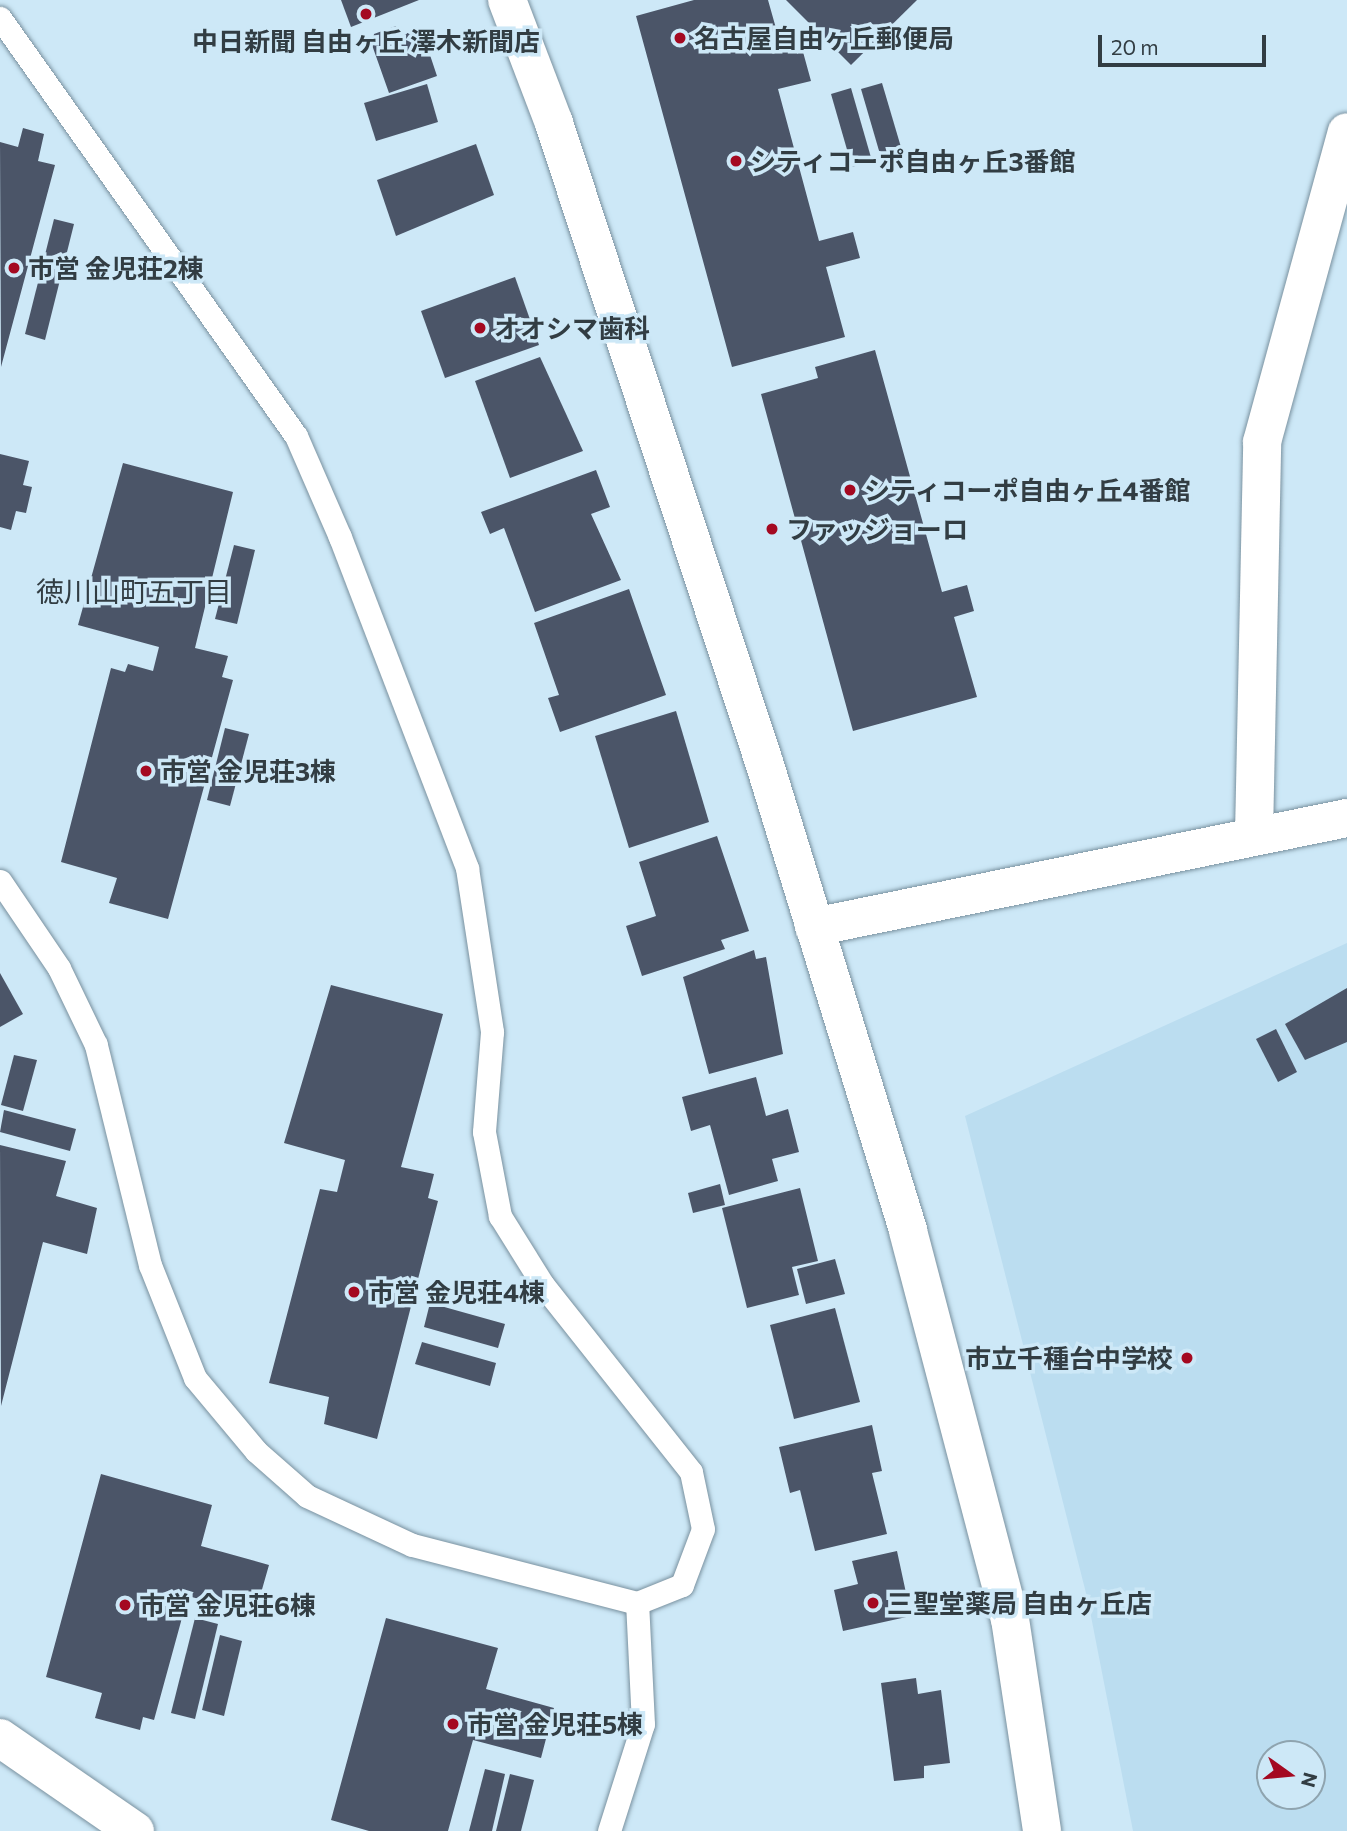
<!DOCTYPE html>
<meta charset="utf-8">
<style>
body{margin:0}
#map{position:relative;width:1347px;height:1831px;overflow:hidden;background:#cde8f7;font-family:Commissioner,"Noto Sans JP",sans-serif}
div>[style]{position:absolute}
.built>*{inset:0;background:#bbddf0}
.building>*{inset:0;background:#4b5568}
.roads{filter:drop-shadow(0 0 2px #79919f) drop-shadow(0 0 2px #79919f)}
.lane>*{height:23px;margin:-11.5px;padding:0 11.5px;transform-origin:11.5px;border-radius:11.5px;background:#fff}
.street>*{height:38px;margin:-19px;padding:0 19px;transform-origin:19px;border-radius:19px;background:#fff}
.secondary>*{height:38px;margin:-19px;padding:0 19px;transform-origin:19px;border-radius:19px;background:#fff}
.dots>*{width:19px;height:19px;translate:-50% -50%;box-sizing:border-box;border:4px solid #cde8f7;border-radius:50%}
span{translate:-50% -50%;white-space:nowrap;text-align:center;line-height:1.15;-webkit-text-stroke:7px #cde8f7;paint-order:stroke}
.poi-label{font-size:26px;color:#323d43;font-weight:700}
.left{translate:0 -50%;text-align:left}
.right{translate:-100% -50%;text-align:right}
.neighbourhood-label{font-size:28px;color:#323d43}
.north{position:absolute;left:1256px;top:1740px;width:70px;height:70px;box-sizing:border-box;background:#cde8f7;border:2px solid #8fa4af;border-radius:50%;rotate:105deg;font-size:19px;font-weight:700;line-height:28px;text-align:center;color:#323d43}
.north::after{content:'';display:block;margin:auto;width:24px;height:32px;background:#a40921;clip-path:polygon(50% 0,100% 100%,50% 72%,0 100%)}
.scale{position:absolute;left:1098px;top:35px;width:168px;height:32px;box-sizing:border-box;border:4px solid #323d43;border-top:0;padding-left:9px;font-size:21px;line-height:24px;white-space:nowrap;color:#323d43;-webkit-text-stroke:5px #cde8f7;paint-order:stroke}
</style>
<div id="map">
<div class="built">
<div style="clip-path:polygon(evenodd,1347px 943px,1347px 1831px,1133px 1831px,1088px 1601px,965px 1116px,1347px 943px,1270px 1754px,1312px 1754px,1312px 1796px,1270px 1796px,1270px 1754px)"></div>
</div>
<div class="building">
<div style="clip-path:polygon(341px 0,419px 0,351px 27px)"></div>
<div style="clip-path:polygon(694px 0,768px 0,781px 46px,800px 41px,811px 81px,778px 89px,819px 241px,853px 232px,860px 258px,826px 267px,845px 337px,732px 367px,636px 16px)"></div>
<div style="clip-path:polygon(786px 0,917px 0,851px 65px)"></div>
<div style="clip-path:polygon(396px 26px,399px 36px,421px 28px,437px 76px,389px 93px,372px 45px,374px 34px)"></div>
<div style="clip-path:polygon(882px 83px,903px 154px,882px 161px,861px 89px)"></div>
<div style="clip-path:polygon(427px 84px,438px 122px,376px 141px,364px 103px)"></div>
<div style="clip-path:polygon(851px 88px,872px 161px,852px 167px,831px 94px)"></div>
<div style="clip-path:polygon(23px 128px,44px 134px,38px 161px,55px 165px,1px 367px,0 142px,18px 147px)"></div>
<div style="clip-path:polygon(476px 144px,494px 195px,396px 236px,377px 180px)"></div>
<div style="clip-path:polygon(54px 219px,74px 224px,45px 340px,25px 334px)"></div>
<div style="clip-path:polygon(515px 277px,539px 345px,445px 378px,421px 311px)"></div>
<div style="clip-path:polygon(875px 350px,942px 592px,967px 585px,974px 611px,954px 617px,977px 697px,853px 731px,761px 394px,818px 378px,815px 367px)"></div>
<div style="clip-path:polygon(540px 357px,583px 451px,510px 478px,475px 381px)"></div>
<div style="clip-path:polygon(0 454px,29px 461px,23px 485px,32px 487px,26px 513px,16px 511px,11px 530px,0 527px)"></div>
<div style="clip-path:polygon(123px 463px,233px 492px,195px 648px,228px 656px,222px 677px,233px 680px,168px 919px,109px 903px,117px 878px,61px 862px,111px 668px,125px 672px,128px 664px,153px 671px,159px 647px,78px 625px)"></div>
<div style="clip-path:polygon(596px 470px,610px 507px,591px 514px,621px 580px,535px 612px,504px 528px,490px 534px,481px 512px)"></div>
<div style="clip-path:polygon(234px 545px,255px 550px,237px 624px,215px 619px)"></div>
<div style="clip-path:polygon(629px 589px,666px 695px,560px 732px,548px 698px,559px 695px,534px 623px)"></div>
<div style="clip-path:polygon(676px 711px,709px 822px,629px 848px,595px 736px)"></div>
<div style="clip-path:polygon(225px 728px,249px 734px,230px 806px,207px 800px)"></div>
<div style="clip-path:polygon(717px 836px,749px 931px,721px 940px,725px 949px,642px 976px,626px 926px,656px 916px,639px 862px)"></div>
<div style="clip-path:polygon(754px 950px,756px 959px,766px 957px,783px 1054px,709px 1074px,683px 977px)"></div>
<div style="clip-path:polygon(0 973px,23px 1014px,0 1027px)"></div>
<div style="clip-path:polygon(331px 985px,443px 1014px,401px 1167px,434px 1174px,428px 1198px,438px 1201px,377px 1439px,324px 1424px,329px 1397px,269px 1383px,320px 1189px,337px 1192px,345px 1160px,284px 1143px)"></div>
<div style="clip-path:polygon(1347px 988px,1347px 1042px,1305px 1060px,1285px 1024px)"></div>
<div style="clip-path:polygon(1276px 1029px,1297px 1072px,1278px 1082px,1256px 1039px)"></div>
<div style="clip-path:polygon(14px 1055px,37px 1060px,23px 1111px,1px 1105px)"></div>
<div style="clip-path:polygon(756px 1077px,766px 1116px,788px 1109px,799px 1152px,772px 1159px,778px 1181px,729px 1195px,710px 1125px,691px 1131px,682px 1097px)"></div>
<div style="clip-path:polygon(4px 1110px,76px 1129px,70px 1151px,0 1132px)"></div>
<div style="clip-path:polygon(0 1145px,66px 1161px,56px 1196px,97px 1208px,87px 1254px,43px 1242px,1px 1406px)"></div>
<div style="clip-path:polygon(720px 1184px,725px 1205px,693px 1213px,688px 1193px)"></div>
<div style="clip-path:polygon(800px 1188px,818px 1261px,792px 1267px,799px 1295px,747px 1308px,722px 1208px)"></div>
<div style="clip-path:polygon(835px 1259px,845px 1294px,806px 1304px,797px 1269px)"></div>
<div style="clip-path:polygon(430px 1303px,505px 1324px,498px 1348px,424px 1327px)"></div>
<div style="clip-path:polygon(835px 1308px,860px 1402px,794px 1419px,770px 1325px)"></div>
<div style="clip-path:polygon(422px 1342px,496px 1363px,490px 1386px,415px 1364px)"></div>
<div style="clip-path:polygon(872px 1425px,882px 1471px,872px 1473px,887px 1534px,815px 1551px,800px 1490px,790px 1493px,779px 1447px)"></div>
<div style="clip-path:polygon(101px 1474px,212px 1505px,201px 1546px,269px 1565px,255px 1614px,188px 1596px,154px 1720px,143px 1717px,140px 1730px,95px 1718px,102px 1693px,46px 1677px)"></div>
<div style="clip-path:polygon(897px 1551px,911px 1616px,843px 1631px,834px 1590px,858px 1584px,852px 1561px)"></div>
<div style="clip-path:polygon(195px 1618px,218px 1624px,195px 1719px,171px 1713px)"></div>
<div style="clip-path:polygon(386px 1618px,498px 1648px,486px 1689px,554px 1708px,541px 1758px,473px 1740px,448px 1831px,369px 1831px,331px 1820px)"></div>
<div style="clip-path:polygon(220px 1635px,242px 1641px,224px 1716px,202px 1710px)"></div>
<div style="clip-path:polygon(916px 1678px,918px 1694px,941px 1690px,950px 1763px,924px 1766px,924px 1778px,894px 1781px,881px 1683px)"></div>
<div style="clip-path:polygon(485px 1769px,505px 1774px,492px 1831px,469px 1831px)"></div>
<div style="clip-path:polygon(510px 1774px,534px 1780px,521px 1831px,496px 1831px)"></div>
</div>
<div class="roads">
<div class="lane">
<div style="left:0;top:18px;width:512px;rotate:54.7deg"></div>
<div style="left:296px;top:436px;width:110px;rotate:66.5deg"></div>
<div style="left:340px;top:537px;width:355px;rotate:69deg"></div>
<div style="left:467px;top:868px;width:166px;rotate:81.3deg"></div>
<div style="left:492px;top:1032px;width:100px;rotate:94.6deg"></div>
<div style="left:484px;top:1132px;width:86px;rotate:79.2deg"></div>
<div style="left:500px;top:1216px;width:81px;rotate:58.1deg"></div>
<div style="left:543px;top:1285px;width:238px;rotate:51.6deg"></div>
<div style="left:691px;top:1472px;width:58px;rotate:78.1deg"></div>
<div style="left:703px;top:1529px;width:60px;rotate:110.6deg"></div>
<div style="left:682px;top:1585px;width:48px;rotate:158.2deg"></div>
<div style="left:637px;top:1603px;width:232px;rotate:-165.5deg"></div>
<div style="left:412px;top:1545px;width:116px;rotate:-155deg"></div>
<div style="left:307px;top:1496px;width:68px;rotate:-138.6deg"></div>
<div style="left:256px;top:1451px;width:95px;rotate:-129.9deg"></div>
<div style="left:195px;top:1378px;width:122px;rotate:-111.7deg"></div>
<div style="left:150px;top:1265px;width:227px;rotate:-103.8deg"></div>
<div style="left:96px;top:1045px;width:85px;rotate:-115.7deg"></div>
<div style="left:59px;top:968px;width:105px;rotate:-124.1deg"></div>
<div style="left:609px;top:1831px;width:112px;rotate:-72.4deg"></div>
<div style="left:643px;top:1724px;width:121px;rotate:-92.8deg"></div>
</div>
<div class="street">
<div style="left:1254px;top:835px;width:393px;rotate:-88.8deg"></div>
<div style="left:1262px;top:442px;width:321px;rotate:-74.7deg"></div>
<div style="left:814px;top:927px;width:544px;rotate:-11.56deg"></div>
</div>
<div class="secondary">
<div style="left:507px;top:0;width:132px;rotate:69.1deg"></div>
<div style="left:554px;top:123px;width:676px;rotate:71.81deg"></div>
<div style="left:765px;top:765px;width:487px;rotate:72.9deg"></div>
<div style="left:908px;top:1231px;width:401px;rotate:75.3deg"></div>
<div style="left:1010px;top:1619px;width:214px;rotate:81.4deg"></div>
<div style="left:0;top:1738px;width:164px;rotate:34.6deg"></div>
</div>
</div>
<div class="dots">
<div style="left:366px;top:14px;background:#a40921"></div>
<div style="left:680px;top:38px;background:#a40921"></div>
<div style="left:736px;top:161px;background:#a40921"></div>
<div style="left:14px;top:268px;background:#a40921"></div>
<div style="left:480px;top:328px;background:#a40921"></div>
<div style="left:850px;top:490px;background:#a40921"></div>
<div style="left:772px;top:529px;background:#a40921"></div>
<div style="left:146px;top:771px;background:#a40921"></div>
<div style="left:354px;top:1292px;background:#a40921"></div>
<div style="left:1187px;top:1358px;background:#a40921"></div>
<div style="left:873px;top:1603px;background:#a40921"></div>
<div style="left:125px;top:1605px;background:#a40921"></div>
<div style="left:453px;top:1724px;background:#a40921"></div>
</div>
<div class="poi-label">
<span class="left" style="left:694px;top:38px">名古屋自由ヶ丘郵便局</span>
<span style="left:366px;top:41px">中日新聞 自由ヶ丘 澤木新聞店</span>
<span class="left" style="left:750px;top:161px">シティコーポ自由ヶ丘3番館</span>
<span class="left" style="left:28px;top:268px">市営 金児荘2棟</span>
<span class="left" style="left:494px;top:328px">オオシマ歯科</span>
<span class="left" style="left:864px;top:490px">シティコーポ自由ヶ丘4番館</span>
<span class="left" style="left:786px;top:529px">ファッジョーロ</span>
<span class="left" style="left:160px;top:771px">市営 金児荘3棟</span>
<span class="left" style="left:368px;top:1292px">市営 金児荘4棟</span>
<span class="right" style="left:1173px;top:1358px">市立千種台中学校</span>
<span class="left" style="left:887px;top:1603px">三聖堂薬局 自由ヶ丘店</span>
<span class="left" style="left:139px;top:1605px">市営 金児荘6棟</span>
<span class="left" style="left:467px;top:1724px">市営 金児荘5棟</span>
</div>
<div class="neighbourhood-label">
<span style="left:134px;top:591px">徳川山町五丁目</span>
</div>
<div class="north">N</div>
<div class="scale">20 m</div>
</div>
